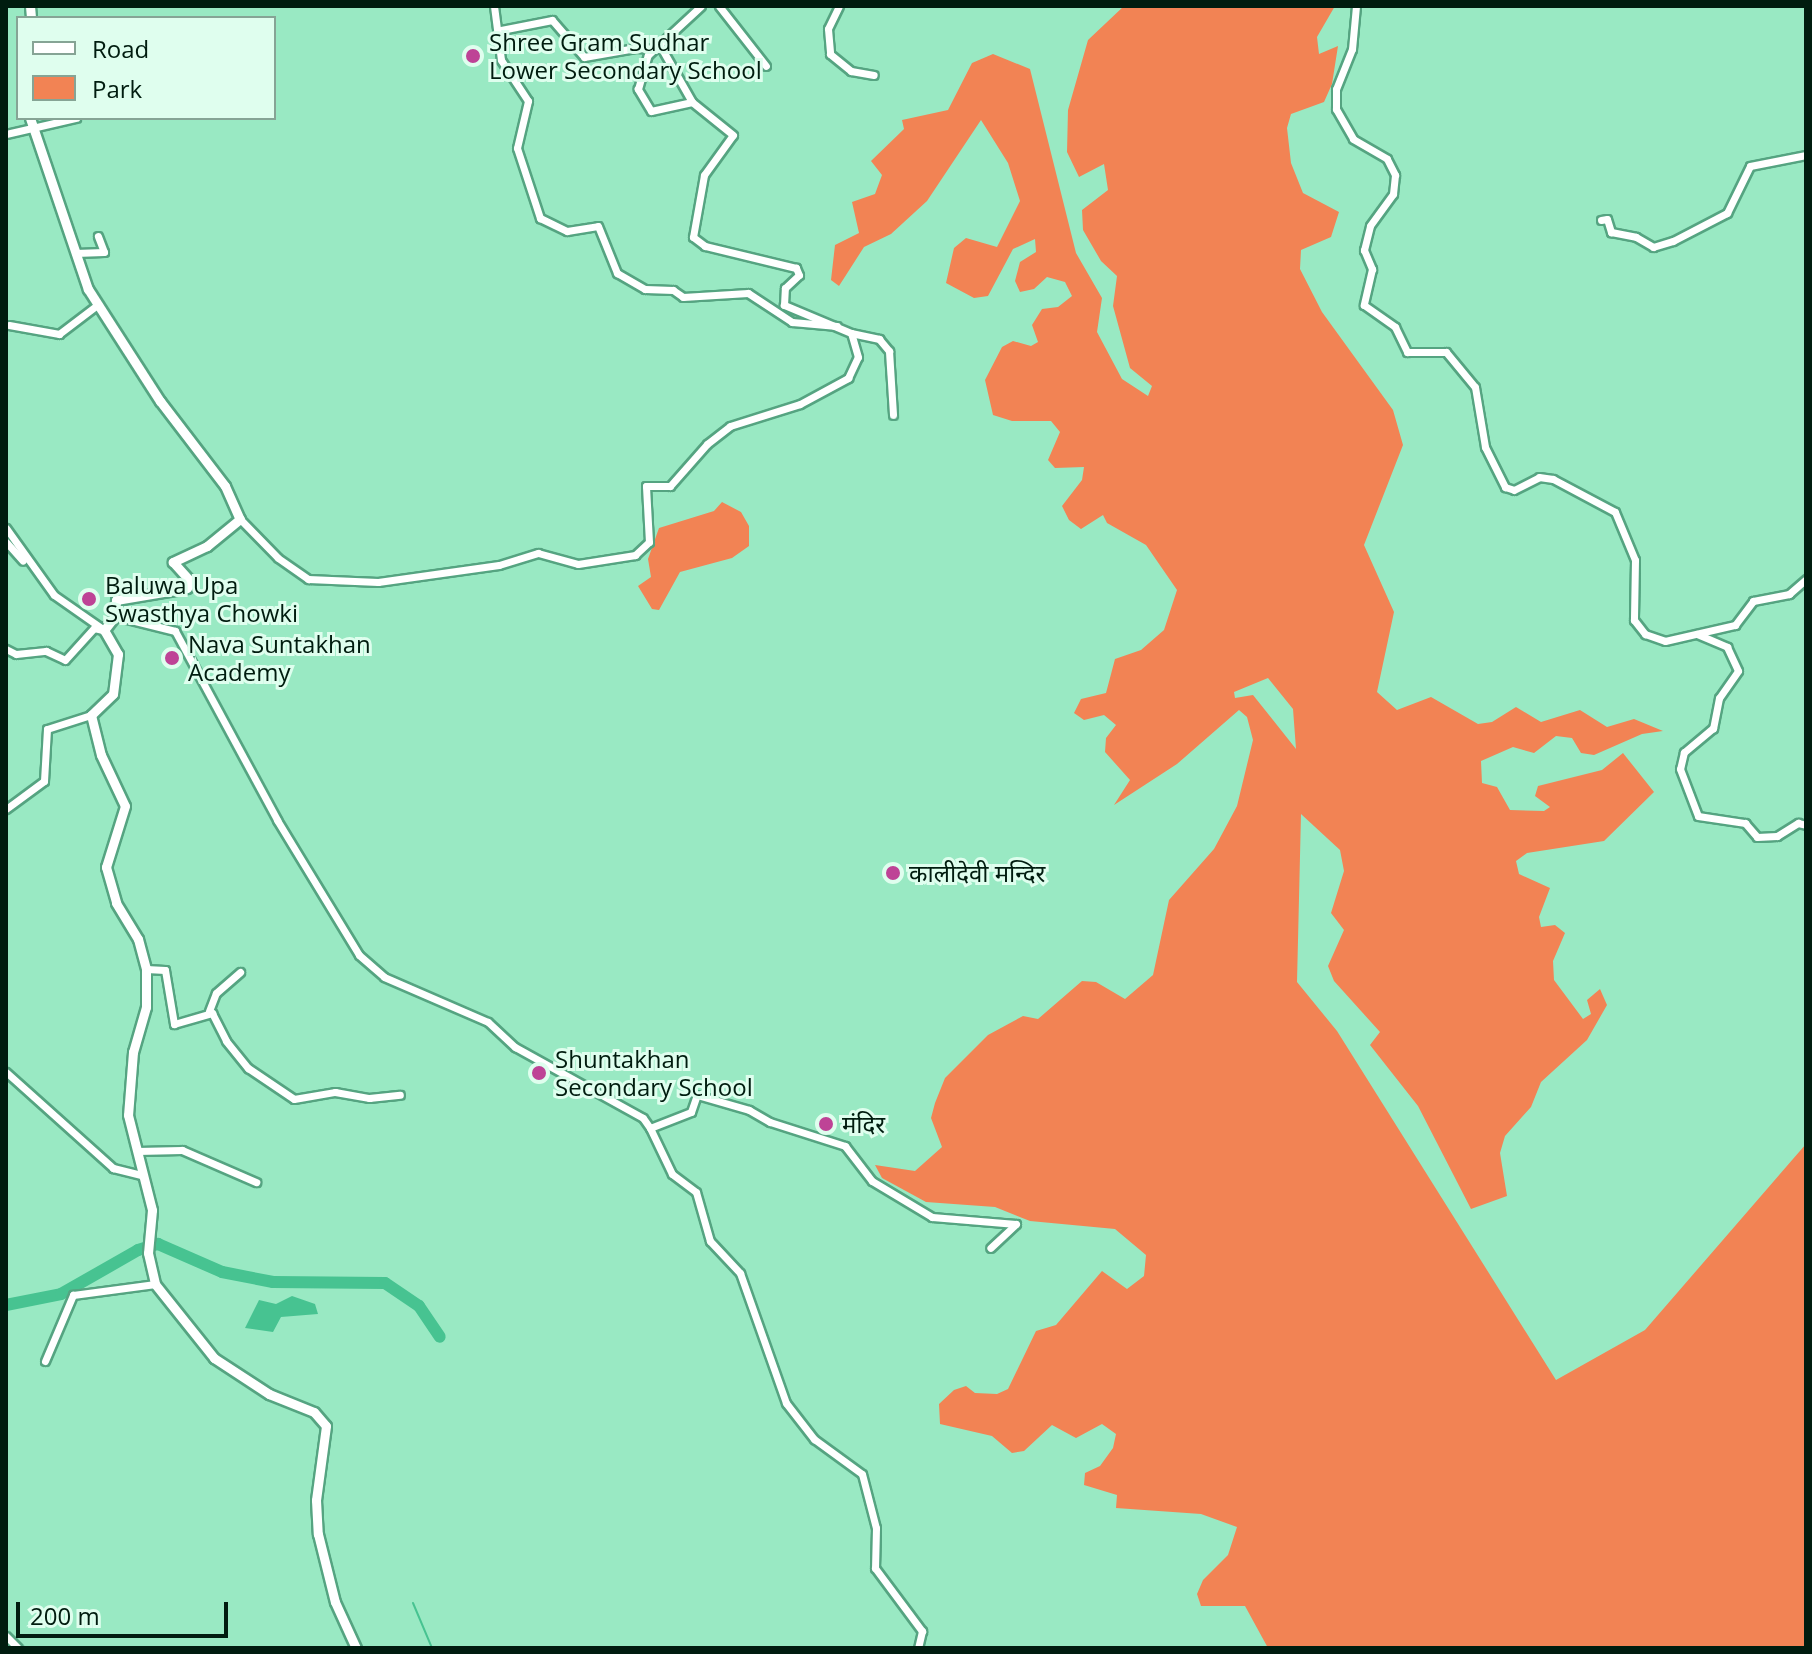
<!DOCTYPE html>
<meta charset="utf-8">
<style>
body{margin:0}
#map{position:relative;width:1812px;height:1654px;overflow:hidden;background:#99e9c3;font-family:"Open Sans","Noto Sans Devanagari",sans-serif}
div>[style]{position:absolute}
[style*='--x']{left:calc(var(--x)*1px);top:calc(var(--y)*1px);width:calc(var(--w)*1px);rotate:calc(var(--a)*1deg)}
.green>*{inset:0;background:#f28354}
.water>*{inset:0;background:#47c391}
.stream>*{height:2px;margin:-1px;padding:0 1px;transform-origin:1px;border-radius:1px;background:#47c391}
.river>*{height:12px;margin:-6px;padding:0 6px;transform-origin:6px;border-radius:6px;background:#47c391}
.roads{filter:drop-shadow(2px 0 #55a481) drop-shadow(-2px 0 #55a481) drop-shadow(0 2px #55a481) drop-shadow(0 -2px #55a481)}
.minor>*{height:7px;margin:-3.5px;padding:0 3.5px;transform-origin:3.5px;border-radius:3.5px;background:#fff}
.tertiary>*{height:9px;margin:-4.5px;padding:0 4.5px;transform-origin:4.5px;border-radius:4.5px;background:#fff}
.dots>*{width:22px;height:22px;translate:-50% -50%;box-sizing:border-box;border:4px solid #dffeee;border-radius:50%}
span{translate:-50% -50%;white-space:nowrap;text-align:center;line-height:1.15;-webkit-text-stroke:6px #dffeee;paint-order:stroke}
.poi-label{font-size:24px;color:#001c0f}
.left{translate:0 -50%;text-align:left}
.frame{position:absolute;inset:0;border:8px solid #001c0f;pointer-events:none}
.legend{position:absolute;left:16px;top:16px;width:260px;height:104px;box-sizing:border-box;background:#dffeee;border:2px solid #86a495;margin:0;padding:10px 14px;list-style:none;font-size:24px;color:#001c0f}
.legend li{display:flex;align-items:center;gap:16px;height:40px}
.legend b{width:40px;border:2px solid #86a495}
.scale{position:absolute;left:16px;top:1602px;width:212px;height:36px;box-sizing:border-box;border:4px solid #001c0f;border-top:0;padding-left:10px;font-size:24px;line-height:28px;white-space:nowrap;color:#001c0f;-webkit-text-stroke:6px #dffeee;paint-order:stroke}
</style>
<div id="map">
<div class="green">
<i style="clip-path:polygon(evenodd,1124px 6px,1335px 6px,1317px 37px,1319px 54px,1338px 46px,1332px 84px,1324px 102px,1291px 114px,1287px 128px,1291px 163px,1303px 193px,1339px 212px,1331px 237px,1301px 250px,1300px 269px,1322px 312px,1393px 410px,1403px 445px,1364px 545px,1394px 612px,1377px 692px,1397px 710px,1431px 697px,1478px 724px,1492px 722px,1516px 707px,1541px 722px,1580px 710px,1607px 727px,1634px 719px,1663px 731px,1642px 734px,1594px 755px,1581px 753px,1572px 738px,1556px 736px,1534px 753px,1513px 747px,1481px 761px,1482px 783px,1497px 787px,1510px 810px,1544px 811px,1550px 807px,1535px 796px,1538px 786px,1602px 770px,1623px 753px,1654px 792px,1604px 841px,1527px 853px,1516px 861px,1519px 874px,1550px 888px,1539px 917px,1541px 927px,1555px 925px,1565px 933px,1553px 961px,1554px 980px,1583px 1019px,1591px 1014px,1587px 1000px,1600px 989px,1607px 1005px,1587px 1040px,1541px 1082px,1531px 1107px,1505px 1136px,1500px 1153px,1507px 1196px,1471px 1209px,1418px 1106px,1370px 1045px,1380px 1032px,1334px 981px,1328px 966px,1344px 930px,1331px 913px,1344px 871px,1340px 850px,1301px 814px,1297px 982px,1337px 1031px,1556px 1380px,1645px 1330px,1806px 1144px,1806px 1648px,1268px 1648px,1245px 1606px,1201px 1606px,1197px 1594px,1203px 1580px,1228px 1555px,1237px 1527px,1201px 1514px,1116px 1508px,1117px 1495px,1084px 1485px,1085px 1473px,1100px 1466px,1113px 1448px,1116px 1434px,1102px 1424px,1076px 1438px,1052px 1425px,1024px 1451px,1012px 1453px,992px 1436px,940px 1424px,939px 1404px,954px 1390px,966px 1386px,975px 1393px,997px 1394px,1008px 1389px,1036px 1331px,1056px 1325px,1102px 1271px,1127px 1289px,1144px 1276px,1146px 1255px,1115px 1229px,1030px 1221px,995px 1207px,926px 1202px,882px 1178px,875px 1165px,915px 1171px,942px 1147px,931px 1118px,935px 1103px,945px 1078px,988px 1035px,1023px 1016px,1038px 1019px,1082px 981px,1096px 982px,1125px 999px,1153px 975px,1169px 900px,1214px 849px,1237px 806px,1253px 740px,1247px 717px,1239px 710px,1177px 764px,1114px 805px,1130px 780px,1105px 752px,1106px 738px,1116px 725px,1104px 715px,1084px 720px,1074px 713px,1081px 699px,1106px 693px,1115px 659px,1141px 650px,1164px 630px,1177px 590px,1146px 545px,1107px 523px,1103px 515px,1081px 529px,1069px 520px,1062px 506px,1082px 480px,1084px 467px,1055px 468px,1048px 460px,1060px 432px,1051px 421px,1012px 421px,993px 415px,985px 380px,1002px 347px,1013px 341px,1031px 346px,1038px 342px,1032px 325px,1042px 309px,1058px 307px,1072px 296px,1065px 282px,1047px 277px,1034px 289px,1020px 292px,1015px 281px,1020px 262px,1036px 252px,1035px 239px,1013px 249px,988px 296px,974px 298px,946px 283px,954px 248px,966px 238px,997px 247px,1020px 201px,1008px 163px,981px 120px,927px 201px,891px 234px,864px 247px,839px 286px,831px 280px,835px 245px,859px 233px,852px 202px,875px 194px,882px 175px,871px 161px,904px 129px,902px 120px,948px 110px,972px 63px,993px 54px,1030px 69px,1076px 253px,1102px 298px,1097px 332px,1122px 379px,1148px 396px,1152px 386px,1130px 368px,1113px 306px,1117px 276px,1101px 261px,1083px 230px,1082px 210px,1108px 190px,1104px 164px,1079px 177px,1067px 152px,1068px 110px,1088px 40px,1124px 6px,1268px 678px,1293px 709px,1296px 749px,1253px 695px,1235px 698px,1234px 692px,1268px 678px)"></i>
<i style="clip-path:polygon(722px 502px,741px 512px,749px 526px,749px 546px,732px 558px,680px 572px,659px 610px,652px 609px,638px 586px,651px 577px,648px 559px,659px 528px,714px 511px)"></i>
</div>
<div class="water">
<i style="clip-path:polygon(292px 1296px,315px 1304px,318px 1314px,281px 1317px,273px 1332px,245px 1328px,259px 1300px,276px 1304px)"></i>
</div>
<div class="stream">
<i style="--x:413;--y:1603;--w:49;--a:67.1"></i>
</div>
<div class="river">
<i style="--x:6;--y:1305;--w:56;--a:-11.3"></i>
<i style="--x:61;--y:1294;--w:89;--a:-29.7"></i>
<i style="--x:138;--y:1250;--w:21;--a:-17"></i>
<i style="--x:158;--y:1244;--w:70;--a:23.6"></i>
<i style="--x:222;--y:1272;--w:52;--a:11.1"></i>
<i style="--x:273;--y:1282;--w:112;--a:0.5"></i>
<i style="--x:385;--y:1283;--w:41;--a:34.1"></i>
<i style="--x:419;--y:1306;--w:37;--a:56"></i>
</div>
<div class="roads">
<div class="minor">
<i style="--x:494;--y:6;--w:54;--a:82.6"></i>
<i style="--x:501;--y:60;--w:49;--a:56.6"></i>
<i style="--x:528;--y:101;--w:48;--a:103.2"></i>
<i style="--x:517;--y:148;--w:74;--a:71.8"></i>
<i style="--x:540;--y:218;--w:30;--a:26"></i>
<i style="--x:567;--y:231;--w:31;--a:-9"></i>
<i style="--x:598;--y:226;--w:51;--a:68"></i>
<i style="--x:617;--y:273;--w:32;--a:30"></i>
<i style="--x:645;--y:289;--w:28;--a:2"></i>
<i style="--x:673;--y:290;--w:12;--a:35"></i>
<i style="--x:683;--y:297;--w:65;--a:-3.5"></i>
<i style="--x:748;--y:293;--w:53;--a:33.4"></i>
<i style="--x:792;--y:322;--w:45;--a:5.1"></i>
<i style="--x:719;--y:6;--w:76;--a:51.9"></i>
<i style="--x:839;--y:6;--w:25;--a:116"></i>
<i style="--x:828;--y:29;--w:25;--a:85"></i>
<i style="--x:830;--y:54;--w:27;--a:39"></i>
<i style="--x:851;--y:71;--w:23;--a:10"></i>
<i style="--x:1356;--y:6;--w:43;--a:95.3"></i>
<i style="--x:1352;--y:49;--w:43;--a:111.8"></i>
<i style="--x:1336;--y:89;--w:20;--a:90"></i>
<i style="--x:1336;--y:109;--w:34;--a:60"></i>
<i style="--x:1353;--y:139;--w:39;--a:30"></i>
<i style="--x:1387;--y:159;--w:18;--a:63"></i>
<i style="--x:1395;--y:175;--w:19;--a:96"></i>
<i style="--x:1393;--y:194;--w:39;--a:126"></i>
<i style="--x:1370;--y:226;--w:25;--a:104"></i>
<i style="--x:1364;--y:250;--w:21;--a:67"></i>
<i style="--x:1372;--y:269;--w:37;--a:103"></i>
<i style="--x:1364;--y:305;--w:38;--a:35"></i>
<i style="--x:1395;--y:327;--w:28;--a:64"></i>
<i style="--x:1407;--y:352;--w:39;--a:0"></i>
<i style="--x:1446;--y:352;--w:45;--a:50.4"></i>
<i style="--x:1475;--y:387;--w:61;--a:80.5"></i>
<i style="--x:1485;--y:447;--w:45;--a:63.4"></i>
<i style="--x:1505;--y:487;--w:9;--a:18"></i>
<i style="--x:1514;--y:490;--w:28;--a:-27"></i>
<i style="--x:1539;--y:477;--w:14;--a:8"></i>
<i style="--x:1553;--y:479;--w:70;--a:28"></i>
<i style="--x:1615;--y:512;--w:52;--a:67.4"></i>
<i style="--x:1635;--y:560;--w:60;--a:91"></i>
<i style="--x:1634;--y:620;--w:18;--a:52"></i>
<i style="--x:1645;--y:634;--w:21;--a:19"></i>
<i style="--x:1665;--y:641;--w:72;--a:-12.9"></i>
<i style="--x:1735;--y:625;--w:30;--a:-53"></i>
<i style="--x:1753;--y:601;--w:37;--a:-11"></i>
<i style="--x:1789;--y:594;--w:23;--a:-41"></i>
<i style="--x:501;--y:30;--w:52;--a:-11.1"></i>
<i style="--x:552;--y:20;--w:49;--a:49.1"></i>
<i style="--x:584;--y:57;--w:52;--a:-10"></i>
<i style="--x:635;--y:48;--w:27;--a:2"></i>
<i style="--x:662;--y:49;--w:61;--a:60.5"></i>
<i style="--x:6;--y:134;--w:72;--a:-12.9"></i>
<i style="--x:1601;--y:220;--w:6;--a:-9"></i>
<i style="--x:1607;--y:219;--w:14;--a:73"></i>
<i style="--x:1611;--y:232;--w:25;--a:11"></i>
<i style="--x:1636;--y:237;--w:20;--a:30"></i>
<i style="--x:1653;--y:247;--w:21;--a:-17"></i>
<i style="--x:1673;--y:241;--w:61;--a:-27.4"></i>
<i style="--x:1727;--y:213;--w:52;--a:-63.9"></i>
<i style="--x:1750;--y:166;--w:57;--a:-11.1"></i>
<i style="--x:75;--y:253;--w:29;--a:-2"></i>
<i style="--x:104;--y:252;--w:17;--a:-111"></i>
<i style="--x:9;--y:325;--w:51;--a:10.2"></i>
<i style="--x:59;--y:334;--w:48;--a:-37.3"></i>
<i style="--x:851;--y:333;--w:29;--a:12"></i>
<i style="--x:879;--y:339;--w:16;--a:50"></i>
<i style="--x:889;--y:351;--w:64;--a:86.4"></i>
<i style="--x:240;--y:519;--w:54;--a:45.7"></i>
<i style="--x:278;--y:558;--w:37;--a:35"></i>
<i style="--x:308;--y:579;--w:70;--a:2.5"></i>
<i style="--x:378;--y:582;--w:122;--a:-8"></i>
<i style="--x:499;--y:565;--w:41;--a:-17.1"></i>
<i style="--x:538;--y:553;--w:41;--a:15.4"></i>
<i style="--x:578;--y:564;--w:58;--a:-9"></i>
<i style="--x:635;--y:555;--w:19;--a:-43"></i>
<i style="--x:649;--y:542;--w:56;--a:-93.1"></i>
<i style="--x:646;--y:486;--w:24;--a:0"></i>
<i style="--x:670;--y:486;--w:56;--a:-48.6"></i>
<i style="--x:707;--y:444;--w:29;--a:-38"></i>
<i style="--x:730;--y:426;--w:73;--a:-17.4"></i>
<i style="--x:800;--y:404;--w:55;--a:-28.4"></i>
<i style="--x:848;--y:378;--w:23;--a:-65"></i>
<i style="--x:858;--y:357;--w:25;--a:-106"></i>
<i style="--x:851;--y:333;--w:73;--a:-157.3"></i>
<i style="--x:784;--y:305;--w:17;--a:-87"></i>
<i style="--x:785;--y:288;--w:19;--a:-43"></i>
<i style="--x:799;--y:275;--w:8;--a:-113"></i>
<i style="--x:796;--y:268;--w:94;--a:-166.4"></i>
<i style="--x:705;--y:246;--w:15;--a:-143"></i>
<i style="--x:693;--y:237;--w:63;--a:-79.9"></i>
<i style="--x:704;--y:175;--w:49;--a:-54.1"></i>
<i style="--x:733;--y:135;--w:53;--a:-141.2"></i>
<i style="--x:692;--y:102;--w:42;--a:167.6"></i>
<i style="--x:651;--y:111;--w:26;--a:-121"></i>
<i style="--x:638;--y:89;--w:35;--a:-74"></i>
<i style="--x:648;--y:55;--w:72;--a:-42.8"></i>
<i style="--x:6;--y:528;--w:82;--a:54.4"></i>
<i style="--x:54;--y:595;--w:61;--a:35"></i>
<i style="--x:6;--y:542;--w:25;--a:48"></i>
<i style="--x:115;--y:616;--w:62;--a:14"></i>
<i style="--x:175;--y:631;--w:215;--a:61.6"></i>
<i style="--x:277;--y:820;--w:158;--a:58.7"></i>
<i style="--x:359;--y:955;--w:33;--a:41"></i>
<i style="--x:384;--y:977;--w:113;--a:23.4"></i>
<i style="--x:488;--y:1022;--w:37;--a:43"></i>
<i style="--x:515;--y:1047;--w:146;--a:29"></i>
<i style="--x:643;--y:1118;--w:12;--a:55"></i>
<i style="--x:650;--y:1128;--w:51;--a:64.4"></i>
<i style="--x:672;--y:1174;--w:30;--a:37"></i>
<i style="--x:696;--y:1192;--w:51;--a:74.1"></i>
<i style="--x:710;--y:1241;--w:44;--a:46.8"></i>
<i style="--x:740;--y:1273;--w:138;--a:70.5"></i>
<i style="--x:786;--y:1403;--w:46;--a:52.1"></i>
<i style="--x:814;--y:1439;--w:59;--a:36.1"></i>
<i style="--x:862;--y:1474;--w:56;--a:75.5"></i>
<i style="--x:876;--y:1528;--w:40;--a:91.4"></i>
<i style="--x:875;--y:1568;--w:79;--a:53.3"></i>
<i style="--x:922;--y:1631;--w:17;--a:103"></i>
<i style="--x:1697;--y:634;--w:33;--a:23"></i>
<i style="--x:1727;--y:647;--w:26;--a:65"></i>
<i style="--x:1738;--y:671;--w:33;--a:125"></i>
<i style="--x:1719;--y:698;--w:31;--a:101"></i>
<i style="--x:1713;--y:728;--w:38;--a:140"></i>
<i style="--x:1684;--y:752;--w:17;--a:103"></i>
<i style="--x:1680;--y:769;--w:50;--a:69"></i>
<i style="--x:1698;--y:816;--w:48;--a:8.5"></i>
<i style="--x:1745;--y:823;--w:18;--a:49"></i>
<i style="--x:1757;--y:837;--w:20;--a:-3"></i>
<i style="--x:1777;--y:836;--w:25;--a:-32"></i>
<i style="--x:1798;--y:823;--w:8;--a:14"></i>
<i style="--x:6;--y:649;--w:11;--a:27"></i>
<i style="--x:16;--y:654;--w:30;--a:-6"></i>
<i style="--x:46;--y:651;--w:21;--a:25"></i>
<i style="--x:65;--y:660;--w:43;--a:-47.8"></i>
<i style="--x:94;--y:628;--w:8;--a:14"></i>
<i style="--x:6;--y:809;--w:47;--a:-36.4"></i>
<i style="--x:44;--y:781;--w:52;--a:-86.7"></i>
<i style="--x:47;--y:729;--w:46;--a:-17.7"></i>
<i style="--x:146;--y:969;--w:19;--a:3"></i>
<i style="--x:165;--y:970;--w:55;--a:80.5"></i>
<i style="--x:174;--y:1024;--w:40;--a:-16"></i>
<i style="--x:212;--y:1013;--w:31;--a:63"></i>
<i style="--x:226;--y:1041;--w:35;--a:51"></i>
<i style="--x:248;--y:1068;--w:55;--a:34"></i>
<i style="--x:294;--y:1099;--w:42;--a:-9.7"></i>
<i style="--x:335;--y:1092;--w:35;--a:10"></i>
<i style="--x:369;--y:1098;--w:31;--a:-6"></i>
<i style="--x:209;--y:1011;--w:19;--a:-69"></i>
<i style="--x:216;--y:993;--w:32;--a:-41"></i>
<i style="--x:6;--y:1072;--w:144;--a:41.9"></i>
<i style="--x:113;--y:1168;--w:30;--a:14"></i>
<i style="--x:650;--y:1128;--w:44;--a:-21.3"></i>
<i style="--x:691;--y:1112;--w:18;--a:-71"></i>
<i style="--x:697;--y:1095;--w:54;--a:16.1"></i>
<i style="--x:749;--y:1110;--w:24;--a:30"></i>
<i style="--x:770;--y:1122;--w:79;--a:17.7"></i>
<i style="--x:845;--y:1146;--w:44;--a:52.4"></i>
<i style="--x:872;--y:1181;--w:70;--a:31"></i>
<i style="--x:932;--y:1217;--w:84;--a:4.8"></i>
<i style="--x:1016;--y:1224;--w:35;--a:137"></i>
<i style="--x:137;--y:1151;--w:45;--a:-1.3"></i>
<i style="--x:182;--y:1150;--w:81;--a:23.4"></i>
<i style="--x:45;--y:1361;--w:72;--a:-67"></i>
<i style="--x:73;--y:1295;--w:83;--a:-7.6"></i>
<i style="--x:6;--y:1636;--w:17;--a:45"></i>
</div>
<div class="tertiary">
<i style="--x:30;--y:6;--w:12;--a:85"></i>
<i style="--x:30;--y:118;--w:181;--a:71.3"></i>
<i style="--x:88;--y:289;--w:133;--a:57.3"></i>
<i style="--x:160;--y:401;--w:107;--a:52.6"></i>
<i style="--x:225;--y:486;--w:36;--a:66"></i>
<i style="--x:240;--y:519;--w:43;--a:140.7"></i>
<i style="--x:207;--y:546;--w:38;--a:155"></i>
<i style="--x:173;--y:562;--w:24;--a:48"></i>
<i style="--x:189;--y:580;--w:8;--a:104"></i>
<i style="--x:187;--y:588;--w:72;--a:170.4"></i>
<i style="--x:116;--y:600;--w:16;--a:94"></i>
<i style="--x:115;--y:616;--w:18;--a:128"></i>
<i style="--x:104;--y:630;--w:28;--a:60"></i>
<i style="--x:118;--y:654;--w:40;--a:97.1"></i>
<i style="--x:113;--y:694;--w:30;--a:136"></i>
<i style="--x:91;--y:715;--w:41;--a:76"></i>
<i style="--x:101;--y:755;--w:56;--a:64.8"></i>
<i style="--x:125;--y:806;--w:64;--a:107.3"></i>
<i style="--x:106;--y:867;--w:37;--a:74"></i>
<i style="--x:116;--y:903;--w:42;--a:58.6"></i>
<i style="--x:138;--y:939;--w:31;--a:75"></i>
<i style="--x:146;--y:969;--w:38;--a:90"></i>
<i style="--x:146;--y:1007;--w:47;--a:106.1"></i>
<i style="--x:133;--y:1052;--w:63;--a:94.5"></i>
<i style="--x:128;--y:1115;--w:98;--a:75.8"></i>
<i style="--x:152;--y:1210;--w:43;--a:95.3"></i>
<i style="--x:148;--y:1253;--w:32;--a:77"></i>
<i style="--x:155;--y:1284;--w:95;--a:51.4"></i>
<i style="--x:214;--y:1358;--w:66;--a:33.2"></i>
<i style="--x:269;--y:1394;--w:48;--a:21.8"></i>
<i style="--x:314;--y:1412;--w:18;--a:49"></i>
<i style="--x:326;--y:1426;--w:75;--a:97.7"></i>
<i style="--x:316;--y:1500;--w:34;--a:87"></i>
<i style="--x:318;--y:1534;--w:70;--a:76"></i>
<i style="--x:335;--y:1602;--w:51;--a:65.5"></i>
</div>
</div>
<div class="dots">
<i style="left:473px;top:56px;background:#be4396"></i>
<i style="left:89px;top:599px;background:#be4396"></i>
<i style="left:172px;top:658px;background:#be4396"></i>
<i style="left:893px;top:873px;background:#be4396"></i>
<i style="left:539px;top:1073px;background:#be4396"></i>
<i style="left:826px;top:1124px;background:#be4396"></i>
</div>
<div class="poi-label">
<span class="left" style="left:489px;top:56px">Shree Gram Sudhar<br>Lower Secondary School</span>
<span class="left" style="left:105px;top:599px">Baluwa Upa<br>Swasthya Chowki</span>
<span class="left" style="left:188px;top:658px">Nava Suntakhan<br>Academy</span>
<span class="left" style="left:909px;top:873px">कालीदेवी मन्दिर</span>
<span class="left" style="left:555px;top:1073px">Shuntakhan<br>Secondary School</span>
<span class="left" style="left:842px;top:1124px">मंदिर</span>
</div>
<div class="frame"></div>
<ul class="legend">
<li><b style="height:10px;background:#fff"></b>Road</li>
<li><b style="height:22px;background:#f28354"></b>Park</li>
</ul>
<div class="scale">200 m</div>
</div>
